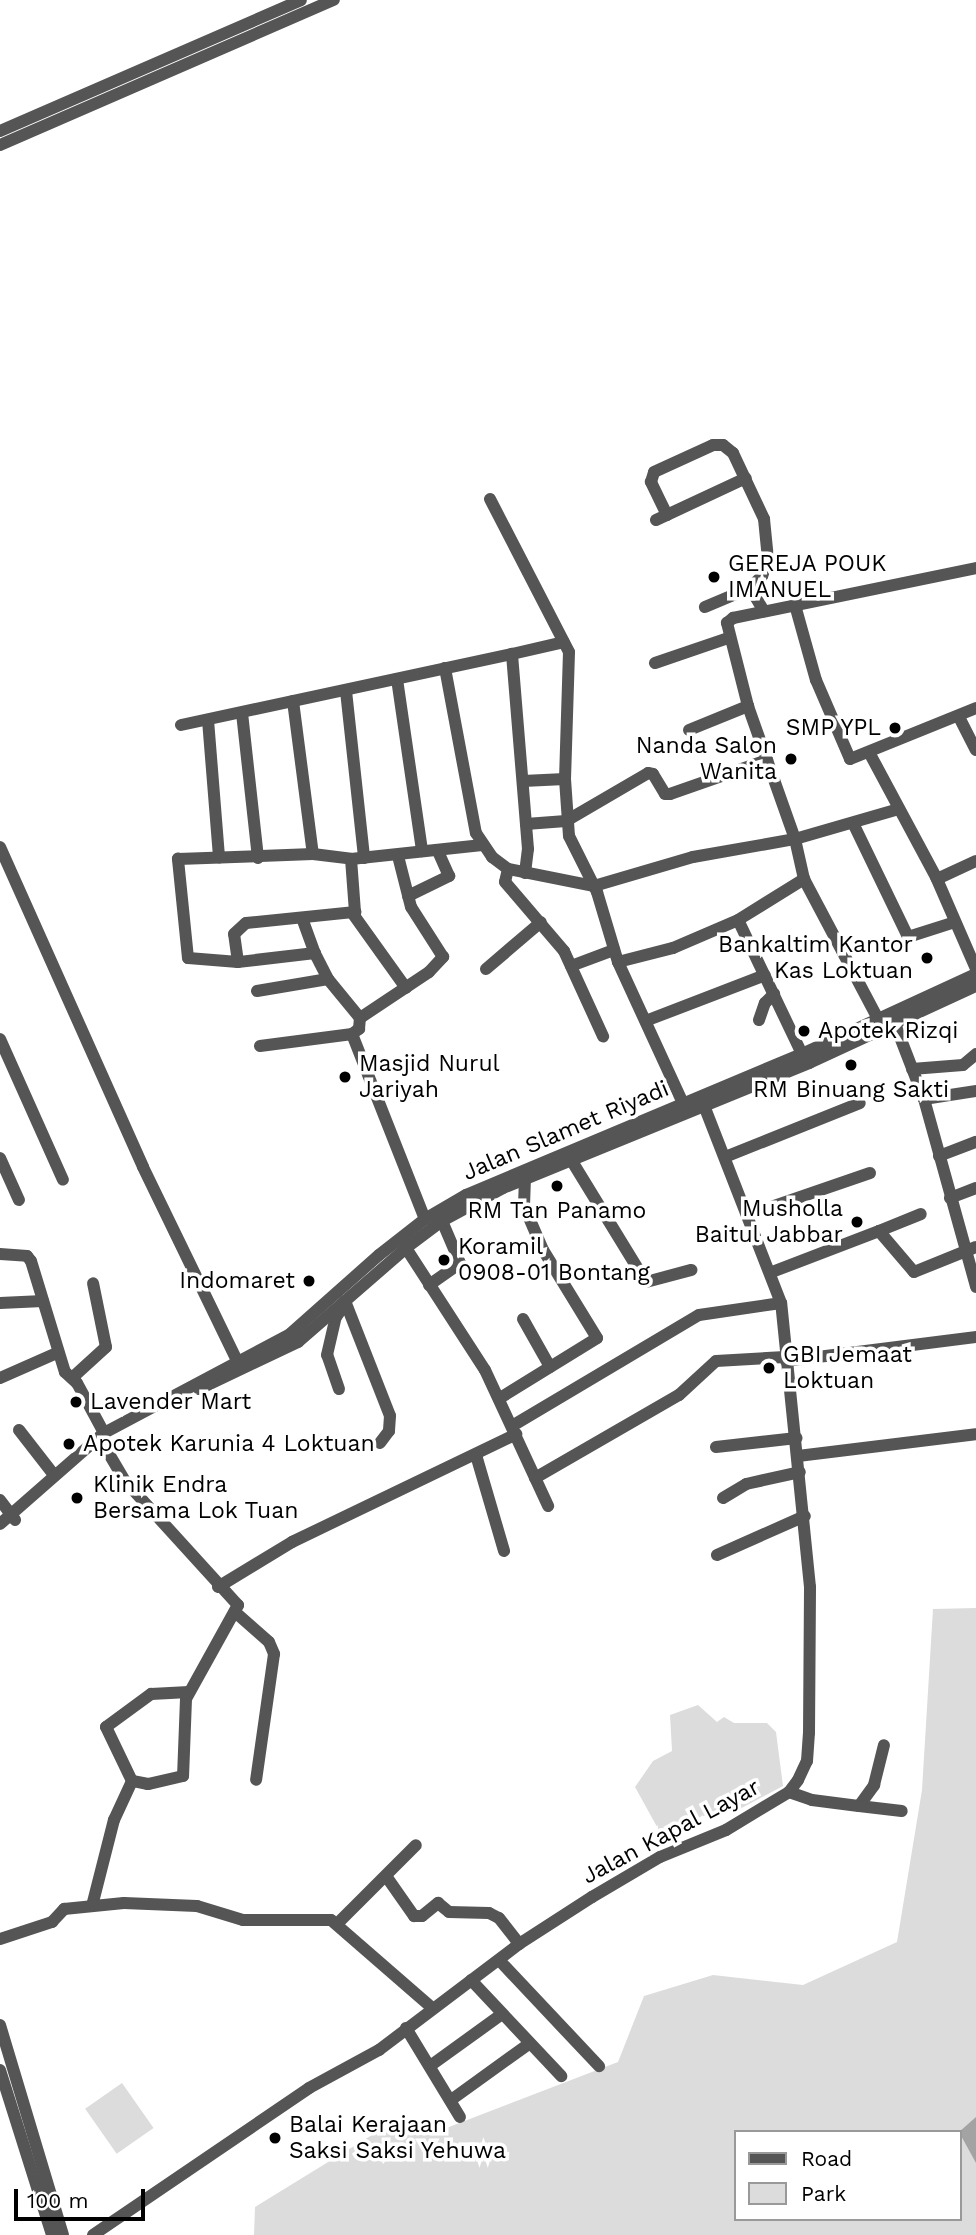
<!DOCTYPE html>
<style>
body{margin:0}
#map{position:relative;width:976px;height:2235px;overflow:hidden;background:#fff;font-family:"Work Sans",sans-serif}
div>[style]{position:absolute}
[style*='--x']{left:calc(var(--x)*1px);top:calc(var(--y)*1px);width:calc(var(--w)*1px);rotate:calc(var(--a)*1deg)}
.green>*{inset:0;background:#dcdcdc;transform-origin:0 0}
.water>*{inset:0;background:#a3a3a3}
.minor>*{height:12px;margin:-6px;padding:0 6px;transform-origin:6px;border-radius:6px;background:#555}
.dots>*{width:19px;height:19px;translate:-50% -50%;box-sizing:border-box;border:4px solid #fff;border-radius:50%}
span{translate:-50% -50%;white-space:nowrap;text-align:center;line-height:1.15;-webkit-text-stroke:7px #fff;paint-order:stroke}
.poi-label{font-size:23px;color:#000}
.left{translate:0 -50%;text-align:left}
.right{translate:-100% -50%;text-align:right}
.street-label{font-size:23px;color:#000}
.legend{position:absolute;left:734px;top:2130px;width:228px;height:91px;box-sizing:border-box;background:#fff;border:2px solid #999;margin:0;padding:9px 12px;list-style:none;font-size:21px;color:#000}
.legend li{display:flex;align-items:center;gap:14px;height:35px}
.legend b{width:35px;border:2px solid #999}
.scale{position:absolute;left:14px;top:2189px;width:131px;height:32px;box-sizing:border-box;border:4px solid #000;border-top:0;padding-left:9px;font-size:21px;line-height:24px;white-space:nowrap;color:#000;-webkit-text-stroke:5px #fff;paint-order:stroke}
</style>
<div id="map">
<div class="green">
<i style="clip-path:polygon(evenodd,976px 1608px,976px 2235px,254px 2235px,255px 2207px,372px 2135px,418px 2122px,428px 2131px,449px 2127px,618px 2062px,644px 1996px,713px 1975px,803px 1985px,897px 1942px,922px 1790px,933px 1609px,976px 1608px,736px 2132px,960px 2132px,960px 2219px,736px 2219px,736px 2132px)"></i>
<i style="clip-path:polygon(698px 1705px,717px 1722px,724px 1717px,734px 1723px,767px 1723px,776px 1732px,783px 1786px,736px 1811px,703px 1816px,661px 1834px,635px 1787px,653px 1761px,672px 1751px,670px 1715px)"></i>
<i style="left:122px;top:2083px;width:55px;height:45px;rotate:55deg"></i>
</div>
<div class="water">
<i style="clip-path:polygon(976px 2117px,976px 2163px,959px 2132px)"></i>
</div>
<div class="minor">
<i style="--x:0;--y:131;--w:328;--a:-23.5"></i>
<i style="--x:0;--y:145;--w:364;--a:-23.5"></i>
<i style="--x:490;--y:499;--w:172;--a:62.7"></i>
<i style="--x:569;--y:652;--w:127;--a:91.8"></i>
<i style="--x:565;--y:779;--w:57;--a:86"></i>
<i style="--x:569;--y:836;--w:63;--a:63.4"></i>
<i style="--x:597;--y:892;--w:73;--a:73.3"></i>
<i style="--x:618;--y:962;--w:163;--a:65.3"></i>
<i style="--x:667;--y:515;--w:37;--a:-116"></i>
<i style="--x:651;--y:482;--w:10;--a:-73"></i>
<i style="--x:654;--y:472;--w:65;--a:-24.6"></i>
<i style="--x:713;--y:445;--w:10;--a:0"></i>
<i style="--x:723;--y:445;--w:13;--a:39"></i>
<i style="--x:733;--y:453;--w:73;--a:64.8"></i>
<i style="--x:764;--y:519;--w:40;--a:84.3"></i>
<i style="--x:768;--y:559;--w:18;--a:109"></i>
<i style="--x:762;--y:576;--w:17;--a:135"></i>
<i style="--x:750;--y:588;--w:49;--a:157.1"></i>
<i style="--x:656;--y:520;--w:99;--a:-25"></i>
<i style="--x:750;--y:588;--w:27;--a:59"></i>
<i style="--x:795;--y:605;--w:78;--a:74.4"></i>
<i style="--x:816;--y:680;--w:86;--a:66.7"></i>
<i style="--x:850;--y:759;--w:136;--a:-22"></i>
<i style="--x:655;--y:663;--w:77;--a:-18.9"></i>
<i style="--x:445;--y:668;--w:168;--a:79.4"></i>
<i style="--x:476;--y:833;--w:29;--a:56"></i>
<i style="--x:492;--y:857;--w:20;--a:37"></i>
<i style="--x:508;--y:869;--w:88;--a:11.2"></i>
<i style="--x:594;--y:886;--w:103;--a:-16.3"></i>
<i style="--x:693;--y:857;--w:104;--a:-10"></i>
<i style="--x:795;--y:839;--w:108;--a:-16.1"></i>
<i style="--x:397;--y:679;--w:174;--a:81.7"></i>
<i style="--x:346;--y:691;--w:168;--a:83.8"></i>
<i style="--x:293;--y:701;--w:154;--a:82.6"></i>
<i style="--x:242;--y:713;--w:146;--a:83.7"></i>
<i style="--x:959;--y:717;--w:37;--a:63"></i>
<i style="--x:208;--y:720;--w:138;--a:85.4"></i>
<i style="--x:181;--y:725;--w:339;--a:-12.1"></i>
<i style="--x:689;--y:730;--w:64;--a:-22.1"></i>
<i style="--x:870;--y:754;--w:140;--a:61.8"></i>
<i style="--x:936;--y:877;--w:100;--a:66.5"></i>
<i style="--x:523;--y:781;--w:42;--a:-2.7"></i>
<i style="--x:853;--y:823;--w:127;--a:64.2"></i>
<i style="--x:908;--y:937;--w:49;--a:-17.7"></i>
<i style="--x:526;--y:824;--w:40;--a:-4.3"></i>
<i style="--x:566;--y:821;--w:95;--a:-30.3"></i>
<i style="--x:648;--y:773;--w:5;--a:11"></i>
<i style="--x:653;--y:774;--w:23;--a:59"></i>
<i style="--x:665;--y:794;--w:5;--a:0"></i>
<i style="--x:670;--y:794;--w:103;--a:-19.3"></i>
<i style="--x:0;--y:847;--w:350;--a:65.9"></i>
<i style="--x:143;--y:1167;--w:216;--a:64.1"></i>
<i style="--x:508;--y:869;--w:13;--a:103"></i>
<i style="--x:505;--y:882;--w:91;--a:49.5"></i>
<i style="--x:564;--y:951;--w:94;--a:65.4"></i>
<i style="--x:525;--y:873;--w:24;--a:-83"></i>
<i style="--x:528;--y:849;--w:196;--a:-94.7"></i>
<i style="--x:512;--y:654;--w:53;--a:-13"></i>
<i style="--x:937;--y:879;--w:43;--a:-24.8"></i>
<i style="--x:408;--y:896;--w:46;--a:-26"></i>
<i style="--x:449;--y:876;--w:27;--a:-114"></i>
<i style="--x:353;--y:914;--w:91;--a:54.4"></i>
<i style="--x:302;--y:918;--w:37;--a:70"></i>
<i style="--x:238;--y:962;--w:28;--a:-98"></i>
<i style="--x:234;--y:934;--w:16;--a:-43"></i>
<i style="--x:246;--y:923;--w:110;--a:-5.8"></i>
<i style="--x:355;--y:912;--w:53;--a:-94.3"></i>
<i style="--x:618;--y:962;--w:57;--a:-14.3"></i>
<i style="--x:673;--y:948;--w:71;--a:-23.3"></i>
<i style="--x:571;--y:966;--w:46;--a:-20.4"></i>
<i style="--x:486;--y:969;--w:72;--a:-40.5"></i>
<i style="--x:257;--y:991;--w:72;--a:-9.6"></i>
<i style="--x:877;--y:1017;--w:156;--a:-117.9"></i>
<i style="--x:804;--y:879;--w:41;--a:-102.7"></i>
<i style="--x:795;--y:839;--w:141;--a:-109.5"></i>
<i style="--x:748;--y:706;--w:86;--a:-104.2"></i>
<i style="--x:727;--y:623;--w:8;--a:-40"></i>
<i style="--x:733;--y:618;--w:248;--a:-11.6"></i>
<i style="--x:360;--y:1018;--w:83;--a:-33.7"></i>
<i style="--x:429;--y:972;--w:21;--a:-47"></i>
<i style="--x:443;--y:957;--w:59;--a:-122.6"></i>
<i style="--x:411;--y:907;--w:53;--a:-104.3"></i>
<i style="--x:648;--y:1020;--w:125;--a:-21"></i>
<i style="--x:759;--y:1020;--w:18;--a:-71"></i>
<i style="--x:765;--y:1003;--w:13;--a:-45"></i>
<i style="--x:895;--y:1024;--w:80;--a:68.9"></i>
<i style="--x:924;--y:1099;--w:195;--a:74.5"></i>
<i style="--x:352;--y:1034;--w:199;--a:68.5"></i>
<i style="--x:0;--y:1039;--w:154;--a:65.9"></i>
<i style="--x:260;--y:1046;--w:93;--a:-7.4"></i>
<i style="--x:352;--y:1034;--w:9;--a:-36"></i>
<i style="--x:359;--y:1029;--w:11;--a:-85"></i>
<i style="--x:360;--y:1018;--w:50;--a:-129.4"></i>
<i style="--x:328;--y:979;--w:29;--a:-117"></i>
<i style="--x:315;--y:953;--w:78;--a:173.3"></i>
<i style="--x:238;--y:962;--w:50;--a:-175.4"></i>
<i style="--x:188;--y:958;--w:100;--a:-95.8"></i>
<i style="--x:178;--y:859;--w:135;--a:-2.1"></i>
<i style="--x:313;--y:854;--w:38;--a:7"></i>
<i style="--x:351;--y:859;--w:132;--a:-6.1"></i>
<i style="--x:802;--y:1054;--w:148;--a:-115.5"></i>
<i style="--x:738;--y:920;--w:78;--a:-31.8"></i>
<i style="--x:912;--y:1069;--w:51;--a:-4.5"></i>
<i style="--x:963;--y:1065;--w:17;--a:-40"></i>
<i style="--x:924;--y:1099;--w:53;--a:-8.7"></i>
<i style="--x:939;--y:1156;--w:40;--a:-21"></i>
<i style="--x:725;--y:1157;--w:145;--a:-21.8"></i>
<i style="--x:0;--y:1158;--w:46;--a:65.7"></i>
<i style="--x:570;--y:1158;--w:145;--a:58.5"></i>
<i style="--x:646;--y:1282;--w:47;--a:-14.9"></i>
<i style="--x:950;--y:1198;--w:28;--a:-21"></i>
<i style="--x:748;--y:1215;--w:129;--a:-19"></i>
<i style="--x:879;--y:1231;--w:45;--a:-22"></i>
<i style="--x:406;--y:1248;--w:145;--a:57.1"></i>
<i style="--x:485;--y:1370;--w:150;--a:65.1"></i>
<i style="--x:0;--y:1254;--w:27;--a:4"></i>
<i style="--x:27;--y:1256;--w:6;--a:51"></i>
<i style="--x:31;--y:1261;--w:116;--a:73"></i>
<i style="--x:65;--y:1372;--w:16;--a:43"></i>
<i style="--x:77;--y:1383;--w:57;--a:61.6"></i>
<i style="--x:772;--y:1272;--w:115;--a:-21"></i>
<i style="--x:879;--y:1231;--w:54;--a:49.5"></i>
<i style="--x:914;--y:1272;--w:67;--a:-22"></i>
<i style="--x:429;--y:1285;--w:38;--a:-35"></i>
<i style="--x:460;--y:1263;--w:46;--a:-113.2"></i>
<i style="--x:345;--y:1301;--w:123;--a:68.6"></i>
<i style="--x:390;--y:1416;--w:15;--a:94"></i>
<i style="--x:389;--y:1431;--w:15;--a:127"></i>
<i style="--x:0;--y:1303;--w:43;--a:-2.7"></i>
<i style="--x:523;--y:1319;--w:55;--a:60.6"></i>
<i style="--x:786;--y:1361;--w:192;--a:-7.2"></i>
<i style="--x:0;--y:1378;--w:62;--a:-23.7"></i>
<i style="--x:72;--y:1378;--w:46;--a:-42.4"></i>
<i style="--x:106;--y:1347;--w:65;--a:-101.5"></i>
<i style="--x:199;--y:1389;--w:110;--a:-25.4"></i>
<i style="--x:298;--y:1342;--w:143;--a:-41"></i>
<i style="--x:406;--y:1248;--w:45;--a:-36.9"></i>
<i style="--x:442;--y:1221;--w:69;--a:-28.4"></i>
<i style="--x:503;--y:1188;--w:331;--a:-22.2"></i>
<i style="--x:809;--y:1063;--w:184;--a:-24.8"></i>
<i style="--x:339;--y:1389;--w:36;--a:-109"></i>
<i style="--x:327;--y:1355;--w:39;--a:-77"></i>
<i style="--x:336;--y:1317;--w:12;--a:-55"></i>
<i style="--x:500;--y:1398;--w:114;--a:-31.7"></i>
<i style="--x:597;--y:1338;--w:103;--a:-121.5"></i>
<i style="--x:543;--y:1250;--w:48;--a:-113.4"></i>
<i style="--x:524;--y:1206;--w:29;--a:-88"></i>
<i style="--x:512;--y:1426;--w:217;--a:-30.7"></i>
<i style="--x:699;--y:1315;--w:83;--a:-8.3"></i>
<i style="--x:19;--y:1430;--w:57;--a:52.1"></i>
<i style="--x:102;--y:1442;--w:45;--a:59.5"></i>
<i style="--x:125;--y:1481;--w:168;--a:47.7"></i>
<i style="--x:238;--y:1605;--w:107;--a:119"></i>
<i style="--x:186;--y:1699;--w:77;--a:92.2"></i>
<i style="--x:183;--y:1776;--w:36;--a:167"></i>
<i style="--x:148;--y:1784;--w:16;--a:-169"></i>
<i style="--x:132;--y:1781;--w:60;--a:-115.7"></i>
<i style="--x:106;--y:1727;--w:56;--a:-36.3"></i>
<i style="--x:151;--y:1694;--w:38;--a:-3"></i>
<i style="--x:716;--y:1447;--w:81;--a:-6.4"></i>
<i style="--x:476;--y:1455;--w:100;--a:73.7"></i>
<i style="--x:798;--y:1456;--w:179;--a:-7"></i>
<i style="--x:535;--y:1478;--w:166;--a:-30"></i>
<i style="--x:679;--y:1395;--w:50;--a:-42.6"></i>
<i style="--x:716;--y:1361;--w:69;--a:-3.3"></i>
<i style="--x:723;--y:1498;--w:27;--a:-31"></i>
<i style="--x:746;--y:1484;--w:55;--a:-12.5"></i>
<i style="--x:0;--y:1500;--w:25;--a:53"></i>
<i style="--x:0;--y:1524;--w:138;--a:-41.2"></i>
<i style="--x:104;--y:1433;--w:211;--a:-28"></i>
<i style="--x:290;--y:1334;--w:119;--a:-41.6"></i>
<i style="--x:379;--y:1255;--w:58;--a:-38"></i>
<i style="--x:425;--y:1219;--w:48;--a:-30.3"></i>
<i style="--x:466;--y:1195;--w:364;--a:-22.8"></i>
<i style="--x:802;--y:1054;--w:192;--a:-24.7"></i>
<i style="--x:717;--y:1555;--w:96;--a:-23.9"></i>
<i style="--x:218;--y:1587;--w:87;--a:-31.3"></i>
<i style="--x:292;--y:1542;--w:249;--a:-25.7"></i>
<i style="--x:235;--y:1612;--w:45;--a:41.4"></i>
<i style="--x:269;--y:1642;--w:13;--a:67"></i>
<i style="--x:274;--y:1654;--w:127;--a:98.1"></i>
<i style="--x:789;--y:1792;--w:24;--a:19"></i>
<i style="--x:812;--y:1800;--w:47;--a:7.3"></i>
<i style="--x:859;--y:1806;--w:26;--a:-54"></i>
<i style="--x:874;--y:1785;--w:41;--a:-76"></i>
<i style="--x:859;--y:1806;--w:43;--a:6.6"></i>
<i style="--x:386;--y:1876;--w:49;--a:55"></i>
<i style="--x:414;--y:1916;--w:8;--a:0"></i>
<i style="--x:422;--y:1916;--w:21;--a:-39"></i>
<i style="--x:438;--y:1903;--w:14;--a:39"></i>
<i style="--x:449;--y:1912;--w:40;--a:1.4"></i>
<i style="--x:489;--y:1913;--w:11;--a:27"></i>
<i style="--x:499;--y:1918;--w:33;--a:52"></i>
<i style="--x:92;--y:1906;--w:89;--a:-75.7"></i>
<i style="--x:114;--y:1820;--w:43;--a:-65.2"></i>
<i style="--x:338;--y:1923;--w:110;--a:-45"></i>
<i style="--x:0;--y:1939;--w:55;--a:-18.1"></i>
<i style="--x:52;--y:1922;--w:18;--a:-47"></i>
<i style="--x:64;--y:1909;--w:60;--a:-5.7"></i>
<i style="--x:124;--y:1903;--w:73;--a:2.4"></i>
<i style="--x:197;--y:1906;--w:48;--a:16.9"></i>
<i style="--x:243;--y:1920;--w:88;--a:0"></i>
<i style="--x:331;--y:1920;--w:133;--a:41"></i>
<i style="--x:499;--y:1960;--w:146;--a:46.7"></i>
<i style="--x:471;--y:1980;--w:132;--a:46.8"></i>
<i style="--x:0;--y:2025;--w:219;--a:73.3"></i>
<i style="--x:406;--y:2028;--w:104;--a:58.8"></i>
<i style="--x:430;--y:2066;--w:89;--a:-35.8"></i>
<i style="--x:0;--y:2070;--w:173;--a:72.5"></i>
<i style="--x:451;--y:2100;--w:97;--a:-35.8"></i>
<i style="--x:93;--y:2235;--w:261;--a:-34.2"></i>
<i style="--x:309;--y:2088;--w:80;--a:-28.5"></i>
<i style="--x:379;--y:2050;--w:176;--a:-37.1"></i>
<i style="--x:519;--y:1944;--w:87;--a:-32.8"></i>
<i style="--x:592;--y:1897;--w:79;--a:-30.5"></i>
<i style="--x:660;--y:1857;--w:71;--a:-22.2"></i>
<i style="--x:726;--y:1830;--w:74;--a:-31.1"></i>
<i style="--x:789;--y:1792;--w:15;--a:-53"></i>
<i style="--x:798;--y:1780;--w:21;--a:-65"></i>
<i style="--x:807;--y:1761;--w:28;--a:-86"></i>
<i style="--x:809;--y:1733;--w:146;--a:-89.6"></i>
<i style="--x:810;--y:1587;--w:285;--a:-95.8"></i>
<i style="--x:781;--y:1303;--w:212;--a:-111.3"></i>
</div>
<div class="dots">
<i style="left:714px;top:577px;background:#000"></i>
<i style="left:895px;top:728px;background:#000"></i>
<i style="left:791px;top:759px;background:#000"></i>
<i style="left:927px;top:958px;background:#000"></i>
<i style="left:804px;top:1031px;background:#000"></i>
<i style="left:851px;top:1065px;background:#000"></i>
<i style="left:345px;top:1077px;background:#000"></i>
<i style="left:557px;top:1186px;background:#000"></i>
<i style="left:857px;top:1222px;background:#000"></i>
<i style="left:444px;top:1260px;background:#000"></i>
<i style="left:309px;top:1281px;background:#000"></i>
<i style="left:769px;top:1368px;background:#000"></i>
<i style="left:76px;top:1402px;background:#000"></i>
<i style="left:69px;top:1444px;background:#000"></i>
<i style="left:77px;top:1498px;background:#000"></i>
<i style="left:275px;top:2138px;background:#000"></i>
</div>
<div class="poi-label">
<span class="left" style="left:728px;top:577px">GEREJA POUK<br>IMANUEL</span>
<span class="right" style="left:881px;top:728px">SMP YPL</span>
<span class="right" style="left:777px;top:759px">Nanda Salon<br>Wanita</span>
<span class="right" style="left:913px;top:958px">Bankaltim Kantor<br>Kas Loktuan</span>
<span class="left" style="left:818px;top:1031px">Apotek Rizqi</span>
<span class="left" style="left:359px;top:1077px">Masjid Nurul<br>Jariyah</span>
<span style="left:851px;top:1090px">RM Binuang Sakti</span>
<span class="right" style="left:843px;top:1222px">Musholla<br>Baitul Jabbar</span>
<span style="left:557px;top:1211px">RM Tan Panamo</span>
<span class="left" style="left:458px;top:1260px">Koramil<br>0908-01 Bontang</span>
<span class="right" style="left:295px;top:1281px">Indomaret</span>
<span class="left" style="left:783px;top:1368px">GBI Jemaat<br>Loktuan</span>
<span class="left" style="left:90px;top:1402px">Lavender Mart</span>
<span class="left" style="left:83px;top:1444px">Apotek Karunia 4 Loktuan</span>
<span class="left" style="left:93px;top:1498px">Klinik Endra<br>Bersama Lok Tuan</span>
<span class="left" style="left:289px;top:2138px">Balai Kerajaan<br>Saksi Saksi Yehuwa</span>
</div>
<div class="street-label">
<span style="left:566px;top:1131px;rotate:-23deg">Jalan Slamet Riyadi</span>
<span style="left:671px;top:1832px;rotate:-28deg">Jalan Kapal Layar</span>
</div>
<ul class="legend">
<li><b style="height:9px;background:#555"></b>Road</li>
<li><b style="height:19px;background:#dcdcdc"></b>Park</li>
</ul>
<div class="scale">100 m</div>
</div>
